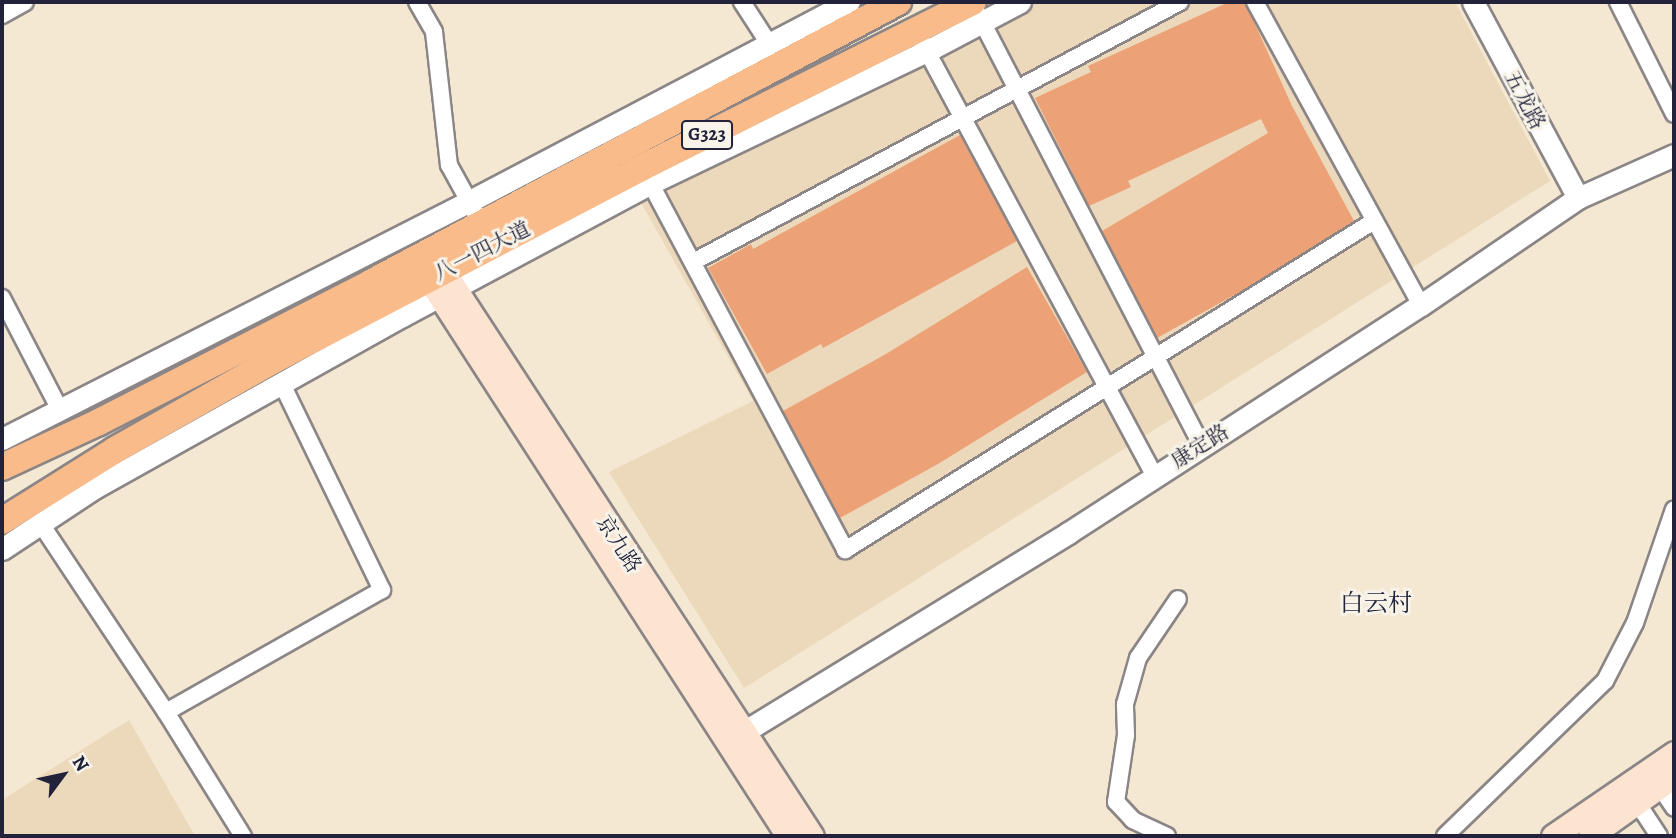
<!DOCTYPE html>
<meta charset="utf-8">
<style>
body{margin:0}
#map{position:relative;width:1676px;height:838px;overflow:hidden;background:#f4e8d2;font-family:Alegreya,"Noto Serif SC",serif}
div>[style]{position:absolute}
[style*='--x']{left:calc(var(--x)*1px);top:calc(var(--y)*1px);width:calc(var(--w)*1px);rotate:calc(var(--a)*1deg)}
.built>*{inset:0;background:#ecd8ba}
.building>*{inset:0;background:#eca276}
.roads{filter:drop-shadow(2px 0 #8b8586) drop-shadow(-2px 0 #8b8586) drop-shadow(0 2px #8b8586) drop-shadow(0 -2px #8b8586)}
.minor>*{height:16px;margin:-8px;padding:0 8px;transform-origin:8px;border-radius:8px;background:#fff}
.tertiary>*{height:21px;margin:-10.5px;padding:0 10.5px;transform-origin:10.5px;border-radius:10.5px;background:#fff}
.secondary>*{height:23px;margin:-11.5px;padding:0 11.5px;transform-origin:11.5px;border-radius:11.5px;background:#fde4d1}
.primary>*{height:26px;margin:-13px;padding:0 13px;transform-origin:13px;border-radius:13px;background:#fabb8b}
span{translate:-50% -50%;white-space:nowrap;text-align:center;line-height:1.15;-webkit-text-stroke:6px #f7f3e8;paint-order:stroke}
.shield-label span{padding:2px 5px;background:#f7f3e8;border:2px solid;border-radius:5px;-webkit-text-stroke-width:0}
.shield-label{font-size:19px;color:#22223b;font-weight:700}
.street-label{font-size:21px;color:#22223b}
.quarter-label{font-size:24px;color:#22223b}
.frame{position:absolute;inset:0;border:4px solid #22223b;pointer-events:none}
.north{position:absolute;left:28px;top:740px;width:70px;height:70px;-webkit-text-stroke:5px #f7f3e8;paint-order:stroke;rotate:57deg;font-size:19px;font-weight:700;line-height:28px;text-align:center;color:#22223b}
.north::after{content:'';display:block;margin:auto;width:24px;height:32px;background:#22223b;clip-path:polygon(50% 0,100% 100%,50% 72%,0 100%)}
</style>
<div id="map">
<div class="built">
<i style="clip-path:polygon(1034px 2px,1455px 2px,1550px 181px,744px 688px,609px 472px,753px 401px,640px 201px)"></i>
<i style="clip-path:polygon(129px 720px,195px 836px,2px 836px,2px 800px)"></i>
</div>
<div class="building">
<i style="clip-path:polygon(1229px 2px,1245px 2px,1292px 106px,1354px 221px,1247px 288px,1157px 338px,1102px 231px,1268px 133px,1261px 119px,1128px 181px,1131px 187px,1089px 206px,1035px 98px,1091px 72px,1088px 66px)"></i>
<i style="clip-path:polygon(960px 135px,1017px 241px,823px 348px,821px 344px,767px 374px,708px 268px,751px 244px,753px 249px)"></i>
<i style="clip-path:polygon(1027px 267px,1087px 372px,938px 464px,840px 518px,783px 411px,886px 354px)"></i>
</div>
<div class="roads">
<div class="minor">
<i style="--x:417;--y:2;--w:34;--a:60"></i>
<i style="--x:434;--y:32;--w:134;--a:83.6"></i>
<i style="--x:449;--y:165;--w:68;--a:61.2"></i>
<i style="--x:742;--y:2;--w:61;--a:57.1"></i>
<i style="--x:1255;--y:2;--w:345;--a:61.3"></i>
<i style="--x:1618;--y:2;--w:125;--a:63.4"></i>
<i style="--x:978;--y:14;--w:485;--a:62.6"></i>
<i style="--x:2;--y:15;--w:26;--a:-29"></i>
<i style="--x:922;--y:42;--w:491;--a:61.8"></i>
<i style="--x:646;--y:175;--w:425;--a:62"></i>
<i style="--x:845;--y:550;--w:623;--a:-31.88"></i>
<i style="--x:693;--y:262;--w:552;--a:-28.1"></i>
<i style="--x:2;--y:298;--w:126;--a:62.6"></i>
<i style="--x:41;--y:524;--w:226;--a:56.4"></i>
<i style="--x:166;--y:712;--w:146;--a:58.2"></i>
<i style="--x:166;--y:712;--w:248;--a:-29.5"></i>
<i style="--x:382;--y:590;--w:229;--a:-115.9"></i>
<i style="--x:1654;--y:778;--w:36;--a:56"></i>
<i style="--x:1632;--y:795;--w:49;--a:56.6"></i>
<i style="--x:1167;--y:836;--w:38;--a:-155"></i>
<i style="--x:1133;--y:820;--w:25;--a:-133"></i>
<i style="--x:1116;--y:802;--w:68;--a:-81.5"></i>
<i style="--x:1126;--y:735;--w:31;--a:-92"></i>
<i style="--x:1125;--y:704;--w:48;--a:-74.2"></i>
<i style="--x:1138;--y:658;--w:71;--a:-55.9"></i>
<i style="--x:1445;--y:836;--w:223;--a:-44.1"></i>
<i style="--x:1605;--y:681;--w:65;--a:-62.7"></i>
<i style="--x:1635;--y:623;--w:120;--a:-71.1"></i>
</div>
<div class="tertiary">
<i style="--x:1473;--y:2;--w:222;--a:61.8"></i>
<i style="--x:2;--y:439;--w:523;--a:-26.96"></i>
<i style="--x:468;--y:202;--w:430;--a:-27.7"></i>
<i style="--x:2;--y:549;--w:110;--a:-33.5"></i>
<i style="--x:94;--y:488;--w:353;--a:-29.2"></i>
<i style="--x:402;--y:316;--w:282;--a:-28.1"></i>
<i style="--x:651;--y:183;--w:306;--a:-25.6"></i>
<i style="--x:927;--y:51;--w:105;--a:-27.8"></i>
<i style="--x:729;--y:741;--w:398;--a:-31.5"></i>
<i style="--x:1068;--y:533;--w:420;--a:-32.9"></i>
<i style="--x:1421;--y:305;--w:190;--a:-34.3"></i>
<i style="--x:1578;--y:198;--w:105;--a:-24.1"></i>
</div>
<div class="secondary">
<i style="--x:435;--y:258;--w:690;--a:56.89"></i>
<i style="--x:419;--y:264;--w:681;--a:57.17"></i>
<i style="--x:1553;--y:836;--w:147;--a:-34.4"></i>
<i style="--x:1590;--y:836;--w:103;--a:-35.5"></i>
</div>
<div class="primary">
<i style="--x:2;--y:467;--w:107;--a:-24.9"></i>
<i style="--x:99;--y:422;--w:307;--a:-27.1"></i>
<i style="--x:372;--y:282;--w:596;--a:-28.03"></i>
<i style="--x:2;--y:521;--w:133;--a:-32.1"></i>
<i style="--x:115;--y:450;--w:183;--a:-29.5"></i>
<i style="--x:274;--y:360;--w:414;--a:-27.6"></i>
<i style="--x:641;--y:168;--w:371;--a:-26.6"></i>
</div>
</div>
<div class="shield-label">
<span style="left:707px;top:135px">G323</span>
</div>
<div class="street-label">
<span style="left:1525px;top:100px;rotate:62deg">五龙路</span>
<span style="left:482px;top:251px;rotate:-27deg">八一四大道</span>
<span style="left:1200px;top:446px;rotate:-32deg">康定路</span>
<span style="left:619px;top:544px;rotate:57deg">京九路</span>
</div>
<div class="quarter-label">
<span style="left:1376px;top:604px">白云村</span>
</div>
<div class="frame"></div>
<div class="north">N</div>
</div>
